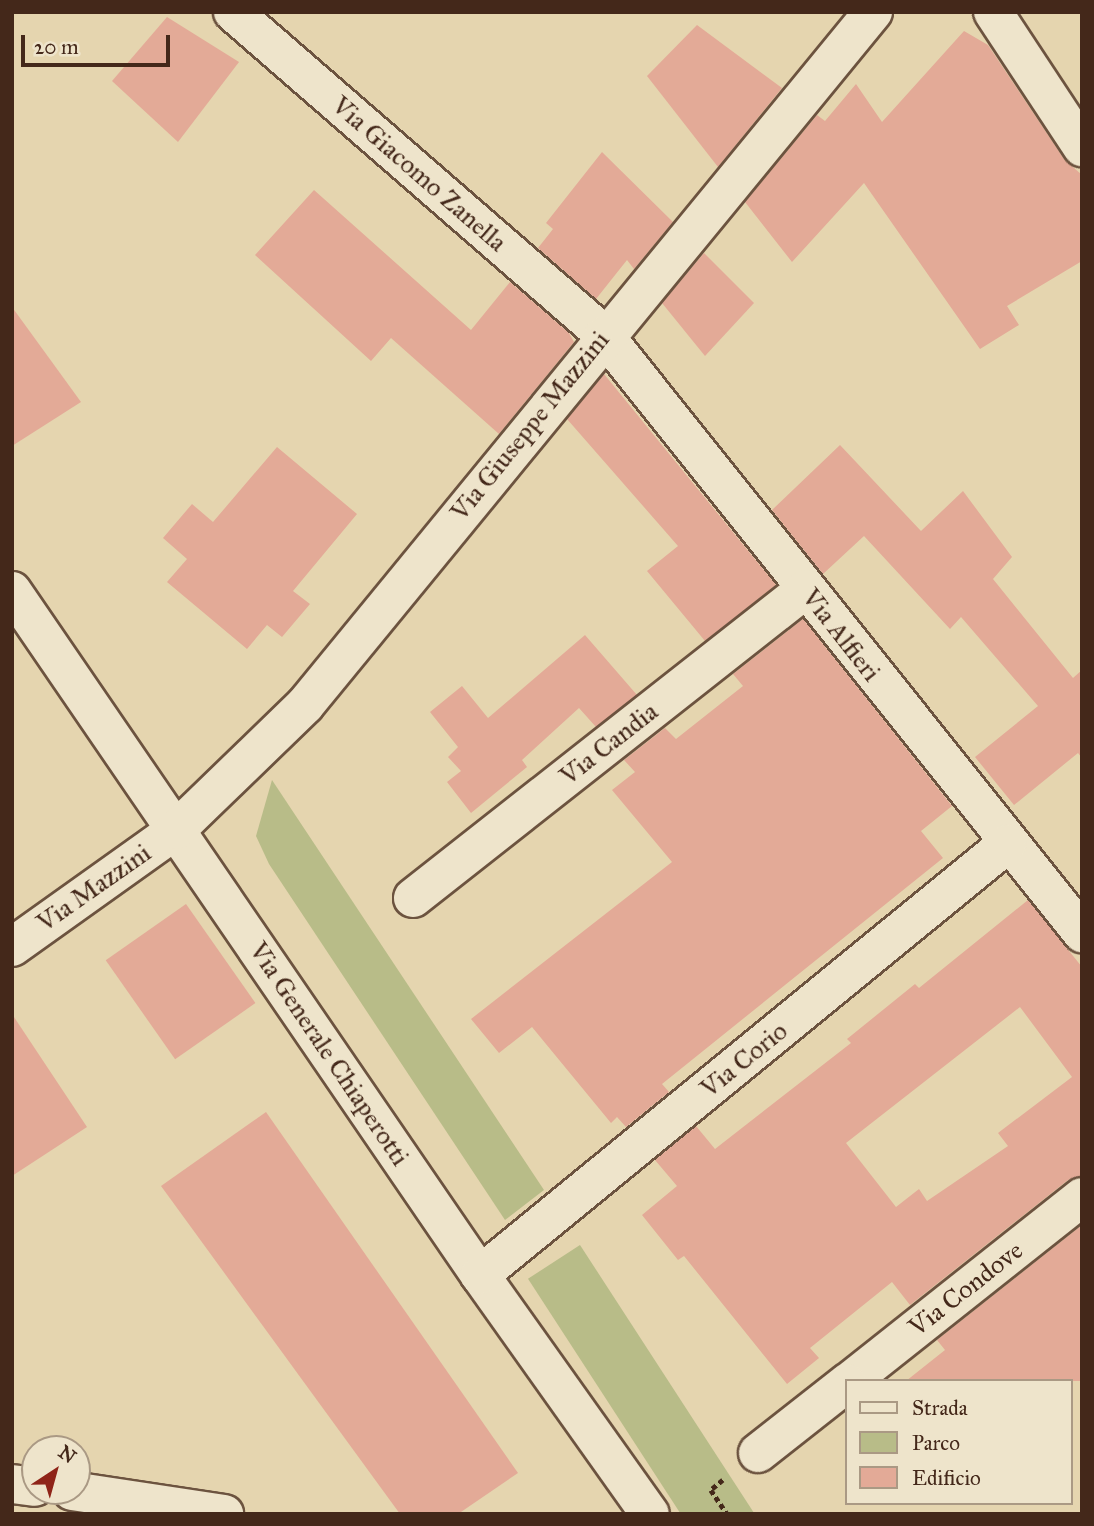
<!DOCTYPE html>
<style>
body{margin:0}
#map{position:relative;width:1094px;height:1526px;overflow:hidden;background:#e5d5af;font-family:"IM FELL Great Primer",serif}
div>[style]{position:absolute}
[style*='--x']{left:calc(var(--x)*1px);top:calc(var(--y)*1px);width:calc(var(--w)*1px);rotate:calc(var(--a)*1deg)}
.green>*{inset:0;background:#b8bc88;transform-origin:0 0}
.building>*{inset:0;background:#e3aa97;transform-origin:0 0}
.path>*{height:4.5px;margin-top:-2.25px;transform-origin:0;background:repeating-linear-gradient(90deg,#44281a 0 5px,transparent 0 8.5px)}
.roads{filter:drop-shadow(2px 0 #6c533f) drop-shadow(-2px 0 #6c533f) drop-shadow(0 2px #6c533f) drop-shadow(0 -2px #6c533f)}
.minor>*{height:38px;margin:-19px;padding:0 19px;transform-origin:19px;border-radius:19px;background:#eee4cb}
span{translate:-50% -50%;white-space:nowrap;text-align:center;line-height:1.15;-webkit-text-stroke:6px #eee4cb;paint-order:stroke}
.street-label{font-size:26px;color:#44281a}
.frame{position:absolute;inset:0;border:14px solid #44281a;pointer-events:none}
.legend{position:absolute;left:845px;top:1379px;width:228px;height:126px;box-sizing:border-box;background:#eee4cb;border:2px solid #aa9984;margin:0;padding:9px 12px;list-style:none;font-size:21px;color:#44281a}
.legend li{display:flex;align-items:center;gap:14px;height:35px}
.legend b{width:35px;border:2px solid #aa9984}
.north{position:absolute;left:21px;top:1435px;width:70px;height:70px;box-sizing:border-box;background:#eee4cb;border:2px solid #aa9984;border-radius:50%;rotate:36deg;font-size:19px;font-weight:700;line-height:28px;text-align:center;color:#44281a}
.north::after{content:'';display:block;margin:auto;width:24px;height:32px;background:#8f2418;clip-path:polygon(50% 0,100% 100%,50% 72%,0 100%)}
.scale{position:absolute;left:21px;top:35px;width:149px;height:32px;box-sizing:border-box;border:4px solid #44281a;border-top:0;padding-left:9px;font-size:21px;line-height:24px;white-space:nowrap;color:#44281a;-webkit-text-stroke:5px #eee4cb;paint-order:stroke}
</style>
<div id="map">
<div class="green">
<i style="clip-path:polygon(272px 780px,544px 1190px,505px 1220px,269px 864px,256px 836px)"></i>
<i style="left:580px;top:1245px;width:321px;height:62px;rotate:57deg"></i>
</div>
<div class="building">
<i style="clip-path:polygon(167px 17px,239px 62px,178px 142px,112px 81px)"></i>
<i style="clip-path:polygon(697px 25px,782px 88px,718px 167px,647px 76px)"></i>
<i style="clip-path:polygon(964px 31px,988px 45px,1064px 159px,1082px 175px,1082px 261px,1007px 306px,1019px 325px,980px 349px,864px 183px,792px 262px,745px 202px,817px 115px,825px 121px,856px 84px,882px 122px)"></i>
<i style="clip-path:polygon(602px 152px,673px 222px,634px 269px,627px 260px,596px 299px,538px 248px,553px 229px,546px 223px)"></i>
<i style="clip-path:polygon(314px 190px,471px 330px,510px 282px,569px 333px,574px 342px,499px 434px,391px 338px,371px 361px,255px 255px)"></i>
<i style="clip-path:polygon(704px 253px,754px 303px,705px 356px,662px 303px)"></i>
<i style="clip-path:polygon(12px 307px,81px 402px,12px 446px)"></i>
<i style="clip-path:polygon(604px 374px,776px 585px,705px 641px,647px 571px,678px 546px,567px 419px)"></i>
<i style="clip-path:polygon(840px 445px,921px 531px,963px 491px,1012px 557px,993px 579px,1073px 678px,1082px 670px,1082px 758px,1078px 753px,1014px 805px,975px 757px,1038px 706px,961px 617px,950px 629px,864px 536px,823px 574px,772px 510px)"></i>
<i style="clip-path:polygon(277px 447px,357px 514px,293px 591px,310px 604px,282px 637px,267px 625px,247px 649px,167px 582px,187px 559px,163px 538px,192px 504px,213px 522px)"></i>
<i style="clip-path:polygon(803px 619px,952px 806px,921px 831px,943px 858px,662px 1084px,669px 1092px,626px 1127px,617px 1117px,611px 1123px,532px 1027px,499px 1053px,471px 1019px,672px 862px,612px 790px,635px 772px,624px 760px,665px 728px,676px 739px,743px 686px,733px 674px)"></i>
<i style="clip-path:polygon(585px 635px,637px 695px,596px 727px,579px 708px,522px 760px,527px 767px,471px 813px,447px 782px,461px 771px,448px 757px,458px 747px,430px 712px,462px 686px,488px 718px)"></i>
<i style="clip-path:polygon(evenodd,1028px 900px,1082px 967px,1082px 1176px,1068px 1180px,910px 1305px,892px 1282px,810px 1348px,819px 1358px,787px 1384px,684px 1256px,678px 1260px,642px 1215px,677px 1186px,655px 1160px,696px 1126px,715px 1149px,851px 1043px,847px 1039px,915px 984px,919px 988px,1028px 900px,1020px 1007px,1072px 1077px,998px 1133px,1008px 1146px,927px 1201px,919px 1189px,896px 1207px,846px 1143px,1020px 1007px)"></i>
<i style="left:186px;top:904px;width:121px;height:98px;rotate:55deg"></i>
<i style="clip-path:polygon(12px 1014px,87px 1127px,12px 1176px)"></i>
<i style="clip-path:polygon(266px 1112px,518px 1473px,458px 1514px,400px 1514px,161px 1186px)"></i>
<i style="clip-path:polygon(1082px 1225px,1082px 1381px,906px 1381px,945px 1350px,937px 1340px)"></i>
</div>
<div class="path">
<i style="--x:723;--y:1480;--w:16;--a:140"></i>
<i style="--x:711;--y:1490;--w:29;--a:56"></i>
</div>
<div class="roads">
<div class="minor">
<i style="--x:233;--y:12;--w:492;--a:41"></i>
<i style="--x:604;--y:335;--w:766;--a:51.36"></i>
<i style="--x:993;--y:12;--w:162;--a:56.6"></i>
<i style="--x:12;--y:591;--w:829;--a:55.62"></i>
<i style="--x:480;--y:1275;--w:293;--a:54.6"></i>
<i style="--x:413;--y:898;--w:499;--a:-38.2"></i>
<i style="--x:12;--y:947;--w:201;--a:-35.5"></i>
<i style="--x:176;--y:830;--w:180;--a:-44.1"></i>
<i style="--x:305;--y:705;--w:896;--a:-50.66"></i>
<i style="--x:480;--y:1275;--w:681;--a:-39.28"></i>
<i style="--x:850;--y:1381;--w:296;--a:-38.4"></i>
<i style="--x:758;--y:1453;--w:113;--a:-38.2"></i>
<i style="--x:12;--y:1484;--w:23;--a:7"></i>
<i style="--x:72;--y:1491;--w:154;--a:8.6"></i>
</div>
</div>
<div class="street-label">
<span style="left:419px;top:174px;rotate:41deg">Via Giacomo Zanella</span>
<span style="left:530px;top:426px;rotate:-51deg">Via Giuseppe Mazzini</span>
<span style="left:841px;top:635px;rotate:52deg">Via Alfieri</span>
<span style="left:609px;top:744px;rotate:-38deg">Via Candia</span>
<span style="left:94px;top:888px;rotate:-35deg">Via Mazzini</span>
<span style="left:329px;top:1054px;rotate:56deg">Via Generale Chiaperotti</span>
<span style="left:744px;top:1060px;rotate:-39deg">Via Corio</span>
<span style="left:966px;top:1289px;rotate:-38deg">Via Condove</span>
</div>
<div class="frame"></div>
<ul class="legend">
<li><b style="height:9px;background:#eee4cb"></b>Strada</li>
<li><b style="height:19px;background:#b8bc88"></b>Parco</li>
<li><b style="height:19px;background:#e3aa97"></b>Edificio</li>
</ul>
<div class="north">N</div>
<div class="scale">20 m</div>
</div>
